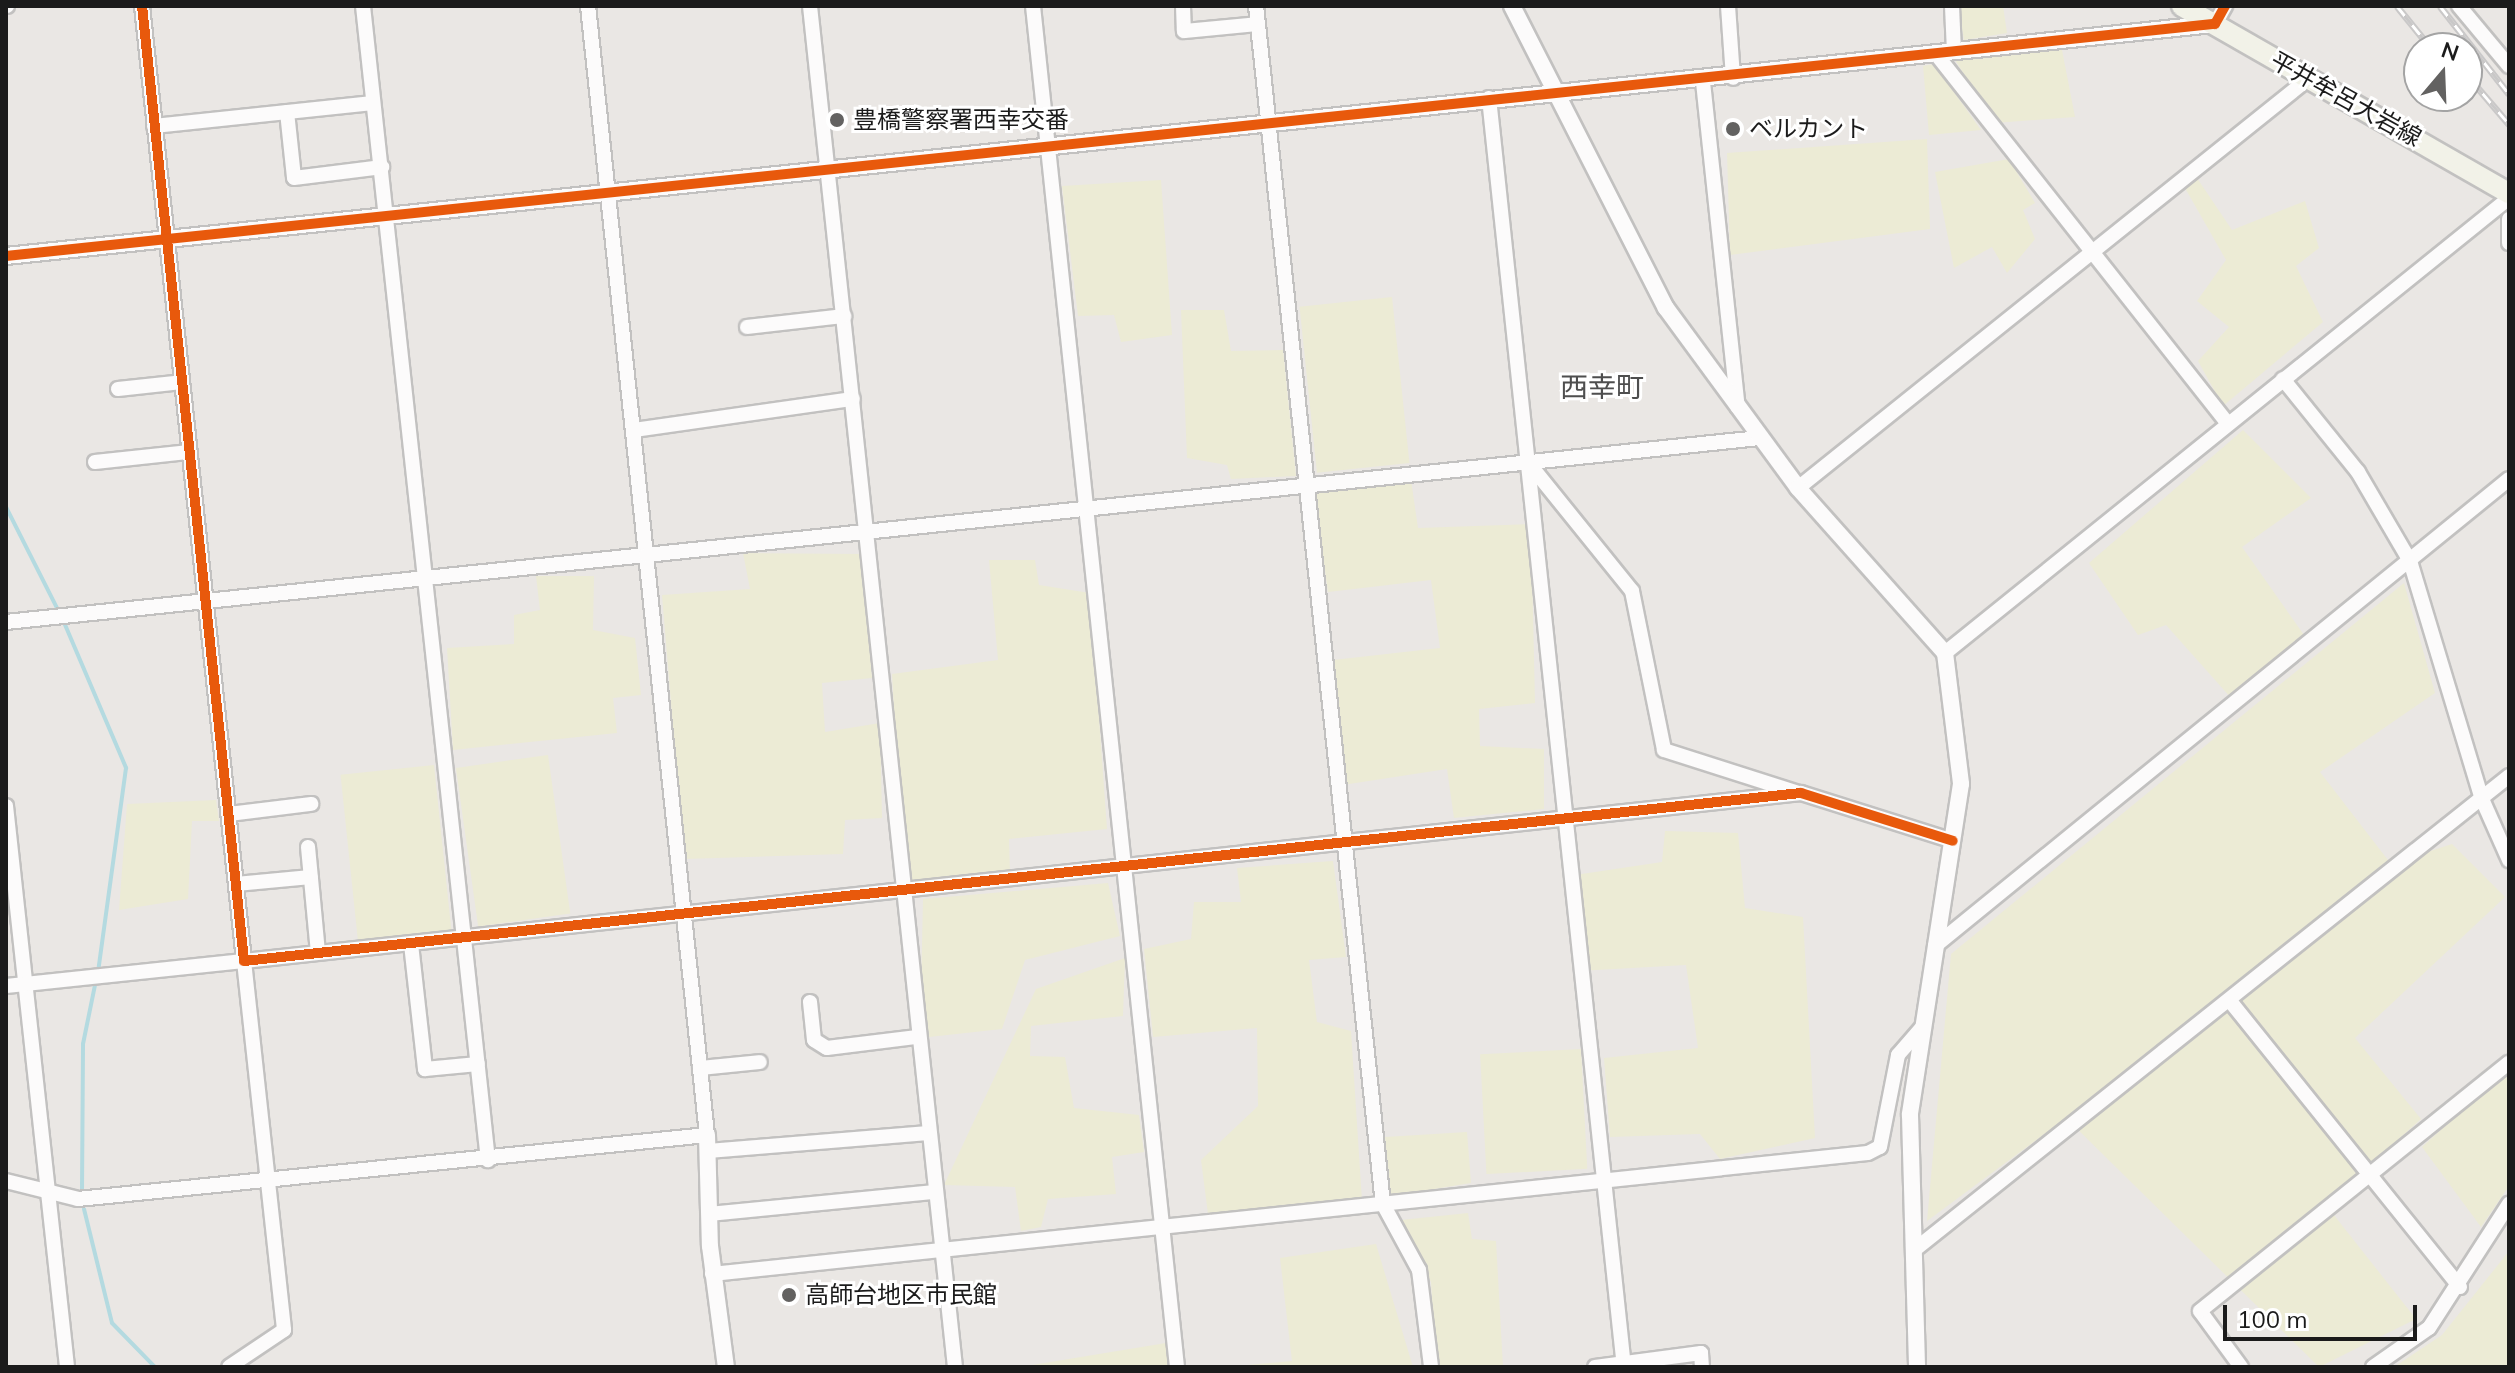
<!DOCTYPE html>
<meta charset="utf-8">
<style>
body{margin:0}
#map{position:relative;width:2515px;height:1373px;overflow:hidden;background:#eae7e4;font-family:Mulish,"Noto Sans JP",sans-serif}
div>[style]{position:absolute}
[style*='--x']{left:calc(var(--x)*1px);top:calc(var(--y)*1px);width:calc(var(--w)*1px);rotate:calc(var(--a)*1deg)}
.farmland>*{inset:0;background:#ecebd5;transform-origin:0 0}
.stream>*{height:4px;margin:-2px;padding:0 2px;transform-origin:2px;border-radius:2px;background:#b4dae0}
.roads{filter:drop-shadow(2px 0 #c2c1c0) drop-shadow(-2px 0 #c2c1c0) drop-shadow(0 2px #c2c1c0) drop-shadow(0 -2px #c2c1c0)}
.minor>*{height:14px;margin:-7px;padding:0 7px;transform-origin:7px;border-radius:7px;background:#fcfbfb}
.tertiary>*{height:16px;margin:-8px;padding:0 8px;transform-origin:8px;border-radius:8px;background:#fcfbfb}
.secondary>*{height:20px;margin:-10px;padding:0 10px;transform-origin:10px;border-radius:10px;background:#f2f2e8}
.rail>*{height:7px;margin-top:-3.5px;transform-origin:0;background:repeating-linear-gradient(90deg,#fff 0 12px,#c9c8c8 0 24px);box-sizing:border-box;border-block:2px solid #c9c8c8}
.cycleway>*{height:10px;margin:-5px;padding:0 5px;transform-origin:5px;border-radius:5px;background:#e8590c}
.dots>*{width:22px;height:22px;translate:-50% -50%;box-sizing:border-box;border:4px solid #fff;border-radius:50%}
span{translate:-50% -50%;white-space:nowrap;text-align:center;line-height:1.15;-webkit-text-stroke:6px #fff;paint-order:stroke}
.street-label{font-size:24px;color:#1b1b1b}
.poi-label{font-size:24px;color:#1b1b1b}
.left{translate:0 -50%;text-align:left}
.quarter-label{font-size:28px;color:#4e4e4e}
.frame{position:absolute;inset:0;border:8px solid #1b1b1b;pointer-events:none}
.north{position:absolute;left:2403px;top:32px;width:80px;height:80px;box-sizing:border-box;background:#fff;border:2px solid #a4a4a4;border-radius:50%;rotate:19deg;font-size:22px;font-weight:700;line-height:32px;text-align:center;color:#1b1b1b}
.north::after{content:'';display:block;margin:auto;width:28px;height:36px;background:#636261;clip-path:polygon(50% 0,100% 100%,50% 72%,0 100%)}
.scale{position:absolute;left:2223px;top:1305px;width:194px;height:36px;box-sizing:border-box;border:4px solid #1b1b1b;border-top:0;padding-left:10px;font-size:24px;line-height:28px;white-space:nowrap;color:#1b1b1b;-webkit-text-stroke:6px #fff;paint-order:stroke}
</style>
<div id="map">
<div class="farmland">
<i style="clip-path:polygon(1958px 6px,2003px 6px,2007px 33px,1964px 40px)"></i>
<i style="clip-path:polygon(2062px 50px,2075px 117px,1995px 123px,1955px 60px)"></i>
<i style="clip-path:polygon(1934px 64px,1981px 130px,1929px 135px,1923px 66px)"></i>
<i style="clip-path:polygon(1927px 139px,1930px 229px,1730px 255px,1727px 153px)"></i>
<i style="clip-path:polygon(2009px 159px,2035px 203px,2023px 210px,2035px 239px,2007px 273px,1992px 247px,1954px 268px,1935px 172px)"></i>
<i style="clip-path:polygon(2197px 178px,2232px 230px,2305px 201px,2319px 248px,2296px 266px,2323px 322px,2223px 406px,2198px 361px,2229px 327px,2197px 301px,2226px 260px,2185px 188px)"></i>
<i style="clip-path:polygon(1161px 180px,1172px 335px,1121px 342px,1114px 315px,1078px 316px,1062px 186px)"></i>
<i style="left:1392px;top:297px;width:167px;height:93px;rotate:84deg"></i>
<i style="clip-path:polygon(1181px 310px,1224px 310px,1231px 351px,1283px 350px,1296px 476px,1231px 479px,1227px 465px,1187px 458px)"></i>
<i style="clip-path:polygon(2243px 430px,2311px 498px,2242px 547px,2304px 635px,2232px 699px,2166px 625px,2138px 635px,2089px 563px)"></i>
<i style="clip-path:polygon(1411px 480px,1418px 528px,1531px 524px,1535px 703px,1479px 709px,1480px 746px,1544px 749px,1544px 809px,1454px 818px,1447px 769px,1336px 786px,1333px 660px,1440px 648px,1431px 580px,1328px 592px,1314px 491px)"></i>
<i style="clip-path:polygon(743px 553px,862px 554px,872px 678px,822px 683px,825px 732px,880px 723px,882px 818px,845px 820px,843px 854px,684px 859px,662px 595px,750px 589px)"></i>
<i style="clip-path:polygon(989px 560px,1035px 560px,1039px 585px,1090px 593px,1107px 829px,1009px 839px,1010px 874px,904px 885px,892px 674px,998px 660px)"></i>
<i style="clip-path:polygon(536px 576px,594px 576px,593px 630px,635px 638px,641px 695px,613px 698px,617px 733px,453px 750px,447px 648px,514px 644px,514px 615px,540px 610px)"></i>
<i style="clip-path:polygon(2404px 583px,2435px 693px,2320px 772px,2391px 864px,2452px 844px,2505px 897px,2355px 1038px,2421px 1119px,2326px 1205px,2416px 1319px,2319px 1367px,2066px 1118px,1927px 1221px,1951px 954px)"></i>
<i style="left:548px;top:755px;width:160px;height:93px;rotate:82deg"></i>
<i style="left:434px;top:765px;width:170px;height:94px;rotate:84deg"></i>
<i style="clip-path:polygon(216px 800px,219px 821px,192px 821px,188px 899px,119px 910px,127px 804px)"></i>
<i style="clip-path:polygon(1665px 831px,1738px 833px,1745px 908px,1803px 917px,1815px 1138px,1720px 1159px,1700px 1134px,1610px 1137px,1604px 1058px,1698px 1048px,1686px 965px,1578px 971px,1575px 875px,1662px 862px)"></i>
<i style="clip-path:polygon(1333px 861px,1346px 957px,1309px 960px,1317px 1022px,1351px 1031px,1362px 1201px,1208px 1214px,1201px 1160px,1258px 1106px,1257px 1028px,1153px 1037px,1144px 949px,1191px 939px,1194px 902px,1241px 902px,1237px 868px)"></i>
<i style="clip-path:polygon(1108px 883px,1120px 936px,1025px 960px,1002px 1029px,920px 1038px,923px 899px)"></i>
<i style="clip-path:polygon(1125px 958px,1123px 1016px,1031px 1026px,1030px 1056px,1065px 1057px,1074px 1108px,1139px 1115px,1144px 1152px,1112px 1157px,1116px 1194px,1048px 1199px,1041px 1227px,1021px 1231px,1015px 1187px,944px 1185px,1036px 989px)"></i>
<i style="left:1581px;top:1049px;width:120px;height:101px;rotate:87deg"></i>
<i style="clip-path:polygon(2509px 1068px,2509px 1186px,2481px 1227px,2422px 1147px)"></i>
<i style="clip-path:polygon(1467px 1132px,1471px 1183px,1391px 1196px,1385px 1137px)"></i>
<i style="clip-path:polygon(1468px 1213px,1472px 1239px,1496px 1241px,1503px 1367px,1436px 1367px,1431px 1282px,1401px 1220px)"></i>
<i style="clip-path:polygon(1376px 1244px,1413px 1367px,1226px 1367px,1292px 1361px,1280px 1258px)"></i>
<i style="clip-path:polygon(2509px 1251px,2509px 1367px,2394px 1367px,2442px 1335px)"></i>
<i style="clip-path:polygon(1166px 1343px,1168px 1367px,1020px 1367px)"></i>
</div>
<div class="stream">
<i style="--x:6;--y:507;--w:118;--a:63.2"></i>
<i style="--x:63;--y:620;--w:161;--a:66.9"></i>
<i style="--x:126;--y:768;--w:206;--a:97.8"></i>
<i style="--x:82;--y:1191;--w:147;--a:-89.6"></i>
<i style="--x:83;--y:1044;--w:65;--a:-78.5"></i>
<i style="--x:84;--y:1209;--w:117;--a:76.2"></i>
<i style="--x:112;--y:1323;--w:62;--a:45.7"></i>
</div>
<div class="roads">
<div class="minor">
<i style="--x:6;--y:6;--w:1;--a:0"></i>
<i style="--x:142;--y:6;--w:960;--a:83.9"></i>
<i style="--x:244;--y:961;--w:1566;--a:-6.16"></i>
<i style="--x:1801;--y:793;--w:159;--a:17.5"></i>
<i style="--x:363;--y:6;--w:1161;--a:83.82"></i>
<i style="--x:810;--y:6;--w:1369;--a:83.92"></i>
<i style="--x:1033;--y:6;--w:1369;--a:83.96"></i>
<i style="--x:1183;--y:6;--w:25;--a:88"></i>
<i style="--x:1184;--y:31;--w:74;--a:-5.4"></i>
<i style="--x:1256;--y:6;--w:1205;--a:83.95"></i>
<i style="--x:1383;--y:1204;--w:75;--a:61.4"></i>
<i style="--x:1419;--y:1270;--w:98;--a:82.9"></i>
<i style="--x:1728;--y:6;--w:72;--a:86"></i>
<i style="--x:1952;--y:6;--w:46;--a:87.5"></i>
<i style="--x:2459;--y:6;--w:78;--a:50.2"></i>
<i style="--x:2215;--y:24;--w:21;--a:-61"></i>
<i style="--x:1936;--y:54;--w:469;--a:51.7"></i>
<i style="--x:1703;--y:82;--w:327;--a:83.9"></i>
<i style="--x:1489;--y:98;--w:1276;--a:83.93"></i>
<i style="--x:287;--y:112;--w:66;--a:83.9"></i>
<i style="--x:294;--y:178;--w:89;--a:-7.1"></i>
<i style="--x:154;--y:126;--w:220;--a:-6"></i>
<i style="--x:2509;--y:219;--w:24;--a:90"></i>
<i style="--x:747;--y:327;--w:98;--a:-6.5"></i>
<i style="--x:2283;--y:379;--w:119;--a:51.1"></i>
<i style="--x:2358;--y:472;--w:103;--a:59.7"></i>
<i style="--x:2410;--y:561;--w:249;--a:73.2"></i>
<i style="--x:2482;--y:799;--w:67;--a:66.1"></i>
<i style="--x:118;--y:389;--w:64;--a:-6.2"></i>
<i style="--x:634;--y:430;--w:221;--a:-8.1"></i>
<i style="--x:1527;--y:461;--w:167;--a:51.1"></i>
<i style="--x:1632;--y:591;--w:162;--a:78.6"></i>
<i style="--x:1664;--y:750;--w:139;--a:17.7"></i>
<i style="--x:95;--y:462;--w:95;--a:-6.1"></i>
<i style="--x:1798;--y:488;--w:654;--a:-38.73"></i>
<i style="--x:6;--y:622;--w:643;--a:-5.98"></i>
<i style="--x:646;--y:555;--w:552;--a:-96.03"></i>
<i style="--x:1945;--y:653;--w:725;--a:-38.89"></i>
<i style="--x:6;--y:806;--w:564;--a:83.79"></i>
<i style="--x:229;--y:814;--w:83;--a:-7"></i>
<i style="--x:308;--y:847;--w:106;--a:84.6"></i>
<i style="--x:236;--y:884;--w:75;--a:-5.3"></i>
<i style="--x:411;--y:944;--w:126;--a:83.6"></i>
<i style="--x:425;--y:1069;--w:53;--a:-5.4"></i>
<i style="--x:1935;--y:946;--w:740;--a:-39.13"></i>
<i style="--x:6;--y:986;--w:239;--a:-6"></i>
<i style="--x:244;--y:961;--w:371;--a:83.8"></i>
<i style="--x:284;--y:1330;--w:66;--a:146.1"></i>
<i style="--x:2230;--y:1001;--w:367;--a:51.2"></i>
<i style="--x:810;--y:1002;--w:38;--a:84"></i>
<i style="--x:814;--y:1040;--w:15;--a:32"></i>
<i style="--x:827;--y:1048;--w:91;--a:-7"></i>
<i style="--x:700;--y:1068;--w:60;--a:-5.7"></i>
<i style="--x:709;--y:1151;--w:219;--a:-4.7"></i>
<i style="--x:6;--y:1181;--w:74;--a:14"></i>
<i style="--x:78;--y:1199;--w:632;--a:-5.81"></i>
<i style="--x:707;--y:1135;--w:583;--a:-96"></i>
<i style="--x:646;--y:555;--w:1120;--a:-6"></i>
<i style="--x:709;--y:1214;--w:227;--a:-5.6"></i>
<i style="--x:1913;--y:1251;--w:762;--a:-38.55"></i>
<i style="--x:712;--y:1274;--w:1162;--a:-5.98"></i>
<i style="--x:1868;--y:1153;--w:13;--a:-27"></i>
<i style="--x:1880;--y:1147;--w:94;--a:-78.9"></i>
<i style="--x:1898;--y:1055;--w:35;--a:-49"></i>
<i style="--x:1595;--y:1367;--w:107;--a:-7.5"></i>
<i style="--x:1701;--y:1353;--w:14;--a:86"></i>
<i style="--x:2241;--y:1367;--w:69;--a:-126.2"></i>
<i style="--x:2200;--y:1311;--w:396;--a:-38.8"></i>
<i style="--x:2373;--y:1367;--w:68;--a:-34.9"></i>
<i style="--x:2429;--y:1328;--w:148;--a:-57.2"></i>
</div>
<div class="tertiary">
<i style="--x:1512;--y:6;--w:339;--a:63"></i>
<i style="--x:1666;--y:308;--w:223;--a:53.7"></i>
<i style="--x:1798;--y:488;--w:221;--a:48.3"></i>
<i style="--x:1945;--y:653;--w:132;--a:83"></i>
<i style="--x:1961;--y:784;--w:335;--a:98.8"></i>
<i style="--x:1910;--y:1115;--w:252;--a:88.4"></i>
<i style="--x:6;--y:256;--w:2221;--a:-6"></i>
<i style="--x:707;--y:1135;--w:111;--a:88.5"></i>
<i style="--x:710;--y:1246;--w:122;--a:82.5"></i>
</div>
<div class="secondary">
<i style="--x:2182;--y:6;--w:377;--a:29.8"></i>
</div>
</div>
<div class="rail">
<i style="--x:2397;--y:6;--w:54;--a:51"></i>
<i style="--x:2440;--y:6;--w:112;--a:51.9"></i>
<i style="--x:2467;--y:75;--w:65;--a:49.4"></i>
</div>
<div class="cycleway">
<i style="--x:142;--y:6;--w:960;--a:83.9"></i>
<i style="--x:244;--y:961;--w:1566;--a:-6.16"></i>
<i style="--x:1801;--y:793;--w:159;--a:17.5"></i>
<i style="--x:6;--y:256;--w:2221;--a:-6"></i>
<i style="--x:2215;--y:24;--w:21;--a:-61"></i>
</div>
<div class="dots">
<i style="left:837px;top:120px;background:#636261"></i>
<i style="left:1733px;top:129px;background:#636261"></i>
<i style="left:789px;top:1295px;background:#636261"></i>
</div>
<div class="street-label">
<span style="left:2346px;top:99px;rotate:29deg">平井牟呂大岩線</span>
</div>
<div class="poi-label">
<span class="left" style="left:853px;top:120px">豊橋警察署西幸交番</span>
<span class="left" style="left:1749px;top:129px">ベルカント</span>
<span class="left" style="left:805px;top:1295px">高師台地区市民館</span>
</div>
<div class="quarter-label">
<span style="left:1602px;top:387px">西幸町</span>
</div>
<div class="frame"></div>
<div class="north">N</div>
<div class="scale">100 m</div>
</div>
